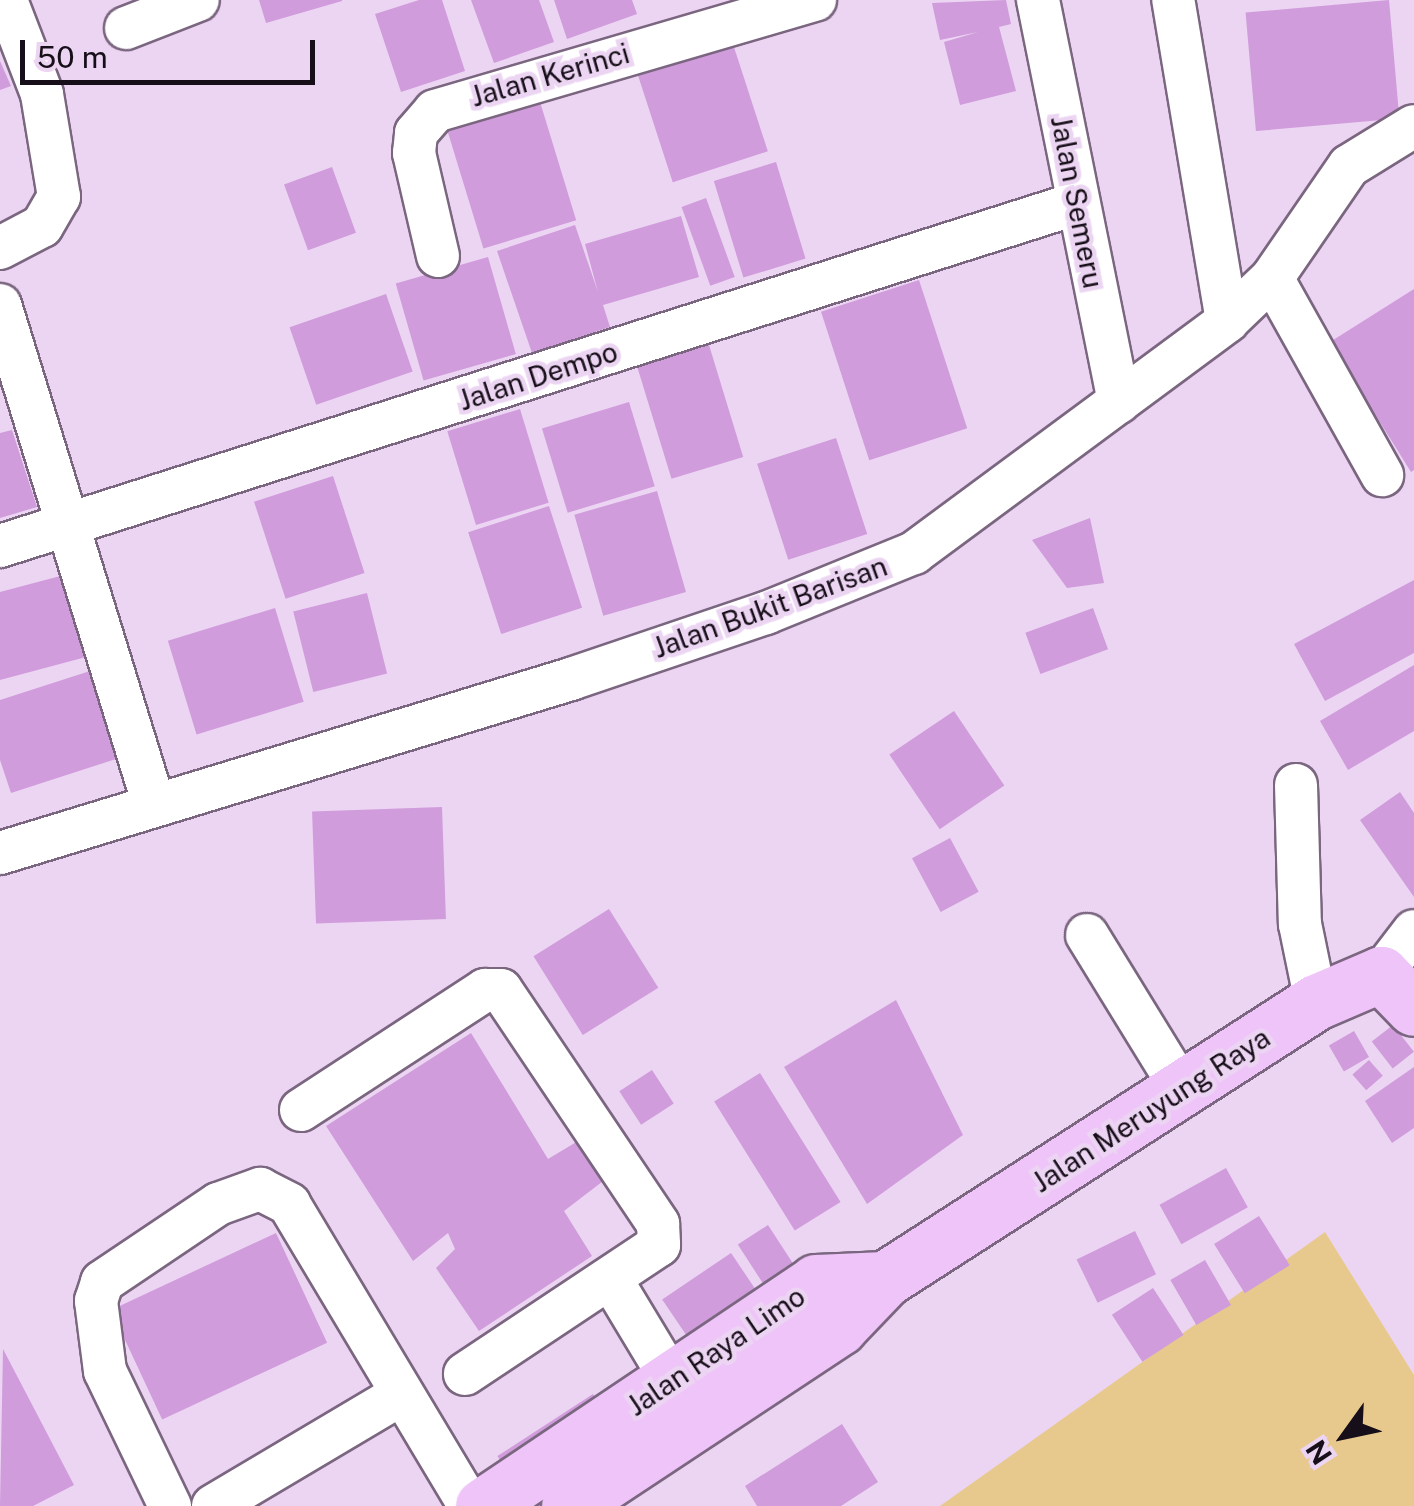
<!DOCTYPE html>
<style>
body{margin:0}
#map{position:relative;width:1414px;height:1506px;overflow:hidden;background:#ecd5f2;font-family:"Public Sans",sans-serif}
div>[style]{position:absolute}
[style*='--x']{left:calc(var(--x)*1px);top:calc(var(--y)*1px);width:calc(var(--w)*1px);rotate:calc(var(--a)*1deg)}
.green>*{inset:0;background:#e8c98d}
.building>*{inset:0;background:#d09cdc;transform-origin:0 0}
.roads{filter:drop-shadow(2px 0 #7b6680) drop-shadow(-2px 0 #7b6680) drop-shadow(0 2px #7b6680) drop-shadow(0 -2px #7b6680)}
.minor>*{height:42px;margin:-21px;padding:0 21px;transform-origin:21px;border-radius:21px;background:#fff}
.major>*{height:55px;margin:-27.5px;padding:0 27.5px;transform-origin:27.5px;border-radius:27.5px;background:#efc4f9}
span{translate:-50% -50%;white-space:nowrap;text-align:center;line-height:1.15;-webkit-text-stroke:9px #ecd5f2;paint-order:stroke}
.street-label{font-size:28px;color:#160e18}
.north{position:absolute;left:1294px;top:1386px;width:100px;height:100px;-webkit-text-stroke:8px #ecd5f2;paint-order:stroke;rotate:237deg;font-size:28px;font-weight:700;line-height:40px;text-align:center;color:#160e18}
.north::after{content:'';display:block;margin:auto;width:35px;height:45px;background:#160e18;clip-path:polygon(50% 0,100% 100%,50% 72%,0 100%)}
.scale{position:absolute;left:20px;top:40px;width:295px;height:45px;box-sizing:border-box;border:5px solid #160e18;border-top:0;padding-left:12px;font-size:30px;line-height:35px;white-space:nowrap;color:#160e18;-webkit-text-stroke:8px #ecd5f2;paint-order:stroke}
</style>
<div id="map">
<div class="green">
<i style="clip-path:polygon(1325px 1232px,1414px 1375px,1414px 1506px,940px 1506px)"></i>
</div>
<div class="building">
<i style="clip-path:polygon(259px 0,342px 0,342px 1px,266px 23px)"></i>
<i style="clip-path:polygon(419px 0,442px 0,465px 71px,401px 92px,375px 14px)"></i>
<i style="clip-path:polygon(471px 0,539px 0,554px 42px,494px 63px)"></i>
<i style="clip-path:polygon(554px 0,632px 0,637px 14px,567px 39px)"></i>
<i style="clip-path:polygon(1006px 0,1011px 24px,999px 27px,1016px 91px,960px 105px,944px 42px,978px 32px,940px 40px,932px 3px)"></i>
<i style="left:1389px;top:0;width:119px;height:144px;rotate:85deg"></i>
<i style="left:732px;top:41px;width:116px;height:100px;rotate:72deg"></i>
<i style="clip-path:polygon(0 61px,11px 86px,0 90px)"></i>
<i style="left:537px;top:92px;width:134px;height:97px;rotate:73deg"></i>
<i style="left:776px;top:162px;width:101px;height:65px;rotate:73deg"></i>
<i style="left:332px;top:167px;width:70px;height:51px;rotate:70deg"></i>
<i style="left:706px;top:198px;width:84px;height:26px;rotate:70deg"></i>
<i style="clip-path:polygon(681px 216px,699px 277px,603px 305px,610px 327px,532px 353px,497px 251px,575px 225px,598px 292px,585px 244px)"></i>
<i style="left:488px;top:257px;width:101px;height:96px;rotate:74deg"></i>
<i style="left:919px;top:280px;width:156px;height:103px;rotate:72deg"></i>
<i style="clip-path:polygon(1414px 289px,1414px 470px,1411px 472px,1330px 342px)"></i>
<i style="left:386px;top:294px;width:82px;height:102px;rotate:71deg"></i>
<i style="left:709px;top:345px;width:117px;height:75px;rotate:73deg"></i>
<i style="left:629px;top:402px;width:88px;height:91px;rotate:73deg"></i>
<i style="left:520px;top:409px;width:98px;height:76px;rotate:73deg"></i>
<i style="clip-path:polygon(12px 430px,37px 507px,0 518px,0 433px)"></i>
<i style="left:836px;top:438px;width:101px;height:83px;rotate:72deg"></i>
<i style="left:333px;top:476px;width:102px;height:83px;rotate:72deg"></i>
<i style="left:657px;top:491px;width:105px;height:86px;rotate:74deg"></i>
<i style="left:549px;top:506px;width:107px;height:85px;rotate:72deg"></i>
<i style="clip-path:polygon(1090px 518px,1104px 583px,1067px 588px,1032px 540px)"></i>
<i style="clip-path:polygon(64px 575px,86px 657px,0 680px,0 592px)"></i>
<i style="clip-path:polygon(1414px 580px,1414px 653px,1325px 701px,1294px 644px)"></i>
<i style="left:367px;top:593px;width:83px;height:76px;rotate:76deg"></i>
<i style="left:275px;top:608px;width:98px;height:112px;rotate:73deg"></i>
<i style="left:1093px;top:608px;width:44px;height:72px;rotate:70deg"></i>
<i style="clip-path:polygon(1414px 665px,1414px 731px,1348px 770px,1320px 721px)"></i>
<i style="clip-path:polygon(90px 671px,119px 758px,11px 793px,0 760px,0 700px)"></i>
<i style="left:954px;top:711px;width:90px;height:78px;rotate:56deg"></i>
<i style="clip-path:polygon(1400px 792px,1414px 813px,1414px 897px,1360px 820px)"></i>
<i style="left:442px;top:807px;width:112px;height:130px;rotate:88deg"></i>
<i style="left:950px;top:838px;width:61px;height:43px;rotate:62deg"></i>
<i style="left:609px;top:909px;width:93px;height:89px;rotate:58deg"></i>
<i style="clip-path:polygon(896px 1000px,963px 1135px,867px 1204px,784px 1067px)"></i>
<i style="left:1393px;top:1025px;width:34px;height:27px;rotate:52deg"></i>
<i style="left:1354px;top:1031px;width:30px;height:29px;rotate:60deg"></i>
<i style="clip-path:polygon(471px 1033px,548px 1159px,588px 1135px,611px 1175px,564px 1211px,592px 1256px,479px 1331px,436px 1268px,455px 1249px,448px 1233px,413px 1261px,326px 1126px)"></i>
<i style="left:1369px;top:1060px;width:21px;height:22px;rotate:49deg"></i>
<i style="clip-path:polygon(1414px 1067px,1414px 1128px,1392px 1143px,1365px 1101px)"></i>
<i style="left:652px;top:1070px;width:40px;height:39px;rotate:57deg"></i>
<i style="left:760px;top:1073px;width:152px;height:54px;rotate:58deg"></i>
<i style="left:1226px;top:1168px;width:45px;height:76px;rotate:61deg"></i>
<i style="left:1259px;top:1216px;width:58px;height:53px;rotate:58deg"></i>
<i style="left:768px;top:1225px;width:54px;height:36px;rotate:57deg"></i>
<i style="left:1135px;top:1231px;width:48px;height:65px;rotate:64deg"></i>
<i style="left:276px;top:1233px;width:121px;height:182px;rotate:65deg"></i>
<i style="left:731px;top:1253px;width:50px;height:83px;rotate:56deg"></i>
<i style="left:1205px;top:1260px;width:52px;height:40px;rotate:60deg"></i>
<i style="left:1153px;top:1288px;width:56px;height:49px;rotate:57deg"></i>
<i style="clip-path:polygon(3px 1349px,74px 1485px,33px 1506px,0 1506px)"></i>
<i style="left:593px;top:1394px;width:33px;height:114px;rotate:57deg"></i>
<i style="clip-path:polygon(842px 1424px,878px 1482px,841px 1506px,757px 1506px,745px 1486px)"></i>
</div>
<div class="roads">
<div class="minor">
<i style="--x:1038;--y:0;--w:410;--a:78.6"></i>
<i style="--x:126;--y:28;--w:77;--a:-21.3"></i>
<i style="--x:0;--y:248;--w:47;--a:-27.6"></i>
<i style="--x:42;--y:226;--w:34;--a:-60"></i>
<i style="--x:59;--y:197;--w:104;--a:-99.4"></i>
<i style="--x:42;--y:94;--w:101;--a:-111"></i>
<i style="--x:438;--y:256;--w:106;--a:-103.1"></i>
<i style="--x:414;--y:153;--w:20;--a:-84"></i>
<i style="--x:416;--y:133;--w:29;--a:-49"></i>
<i style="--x:435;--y:111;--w:396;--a:-16.3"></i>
<i style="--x:1272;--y:278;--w:226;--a:60.8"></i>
<i style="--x:0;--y:305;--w:523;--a:72.88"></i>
<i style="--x:1227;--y:321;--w:62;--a:-43.7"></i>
<i style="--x:1272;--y:278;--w:136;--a:-55.5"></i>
<i style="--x:1349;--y:166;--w:76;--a:-31.6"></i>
<i style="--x:0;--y:546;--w:1128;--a:-17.65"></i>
<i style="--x:1296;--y:785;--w:139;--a:88.4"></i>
<i style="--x:1300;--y:924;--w:80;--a:78.4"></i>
<i style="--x:0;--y:853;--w:597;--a:-16.95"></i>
<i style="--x:571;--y:679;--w:206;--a:-18.7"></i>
<i style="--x:766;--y:613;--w:160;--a:-22.1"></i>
<i style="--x:914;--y:553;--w:390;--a:-36.5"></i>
<i style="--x:1227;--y:321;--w:326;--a:-99.5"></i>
<i style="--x:1087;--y:935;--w:183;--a:58.4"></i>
<i style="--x:1381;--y:974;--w:54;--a:-52.5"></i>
<i style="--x:301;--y:1110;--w:220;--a:-33.1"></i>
<i style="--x:485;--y:990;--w:16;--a:0"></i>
<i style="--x:501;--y:990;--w:282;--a:56.1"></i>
<i style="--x:658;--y:1224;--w:21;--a:87"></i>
<i style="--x:659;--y:1245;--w:233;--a:146.4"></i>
<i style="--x:612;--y:1281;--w:118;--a:58.9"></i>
<i style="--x:170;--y:1506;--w:150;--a:-115.7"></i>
<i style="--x:105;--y:1371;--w:71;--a:-97.3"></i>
<i style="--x:96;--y:1301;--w:20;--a:-72"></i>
<i style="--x:102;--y:1282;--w:140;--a:-33.9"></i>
<i style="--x:218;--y:1204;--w:45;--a:-19.7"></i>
<i style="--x:260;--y:1189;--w:33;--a:27"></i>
<i style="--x:289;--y:1204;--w:352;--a:59.1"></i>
<i style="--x:213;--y:1506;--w:217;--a:-30.7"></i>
</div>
<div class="major">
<i style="--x:483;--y:1506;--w:401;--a:-33.9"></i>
<i style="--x:816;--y:1282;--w:69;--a:-2.5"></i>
<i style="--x:569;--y:1506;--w:324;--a:-33.5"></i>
<i style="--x:839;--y:1327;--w:66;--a:-46.2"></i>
<i style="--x:885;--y:1279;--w:512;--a:-32.73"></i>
<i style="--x:1316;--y:1002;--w:71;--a:-23.3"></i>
<i style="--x:1381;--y:974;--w:47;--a:45.9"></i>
</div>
</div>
<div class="street-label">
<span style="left:550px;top:75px;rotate:-16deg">Jalan Kerinci</span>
<span style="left:1077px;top:202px;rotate:79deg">Jalan Semeru</span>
<span style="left:538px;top:376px;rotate:-18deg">Jalan Dempo</span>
<span style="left:770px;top:607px;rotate:-20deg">Jalan Bukit Barisan</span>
<span style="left:1151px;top:1110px;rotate:-33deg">Jalan Meruyung Raya</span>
<span style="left:716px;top:1351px;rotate:-34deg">Jalan Raya Limo</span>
</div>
<div class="north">N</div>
<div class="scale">50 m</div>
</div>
